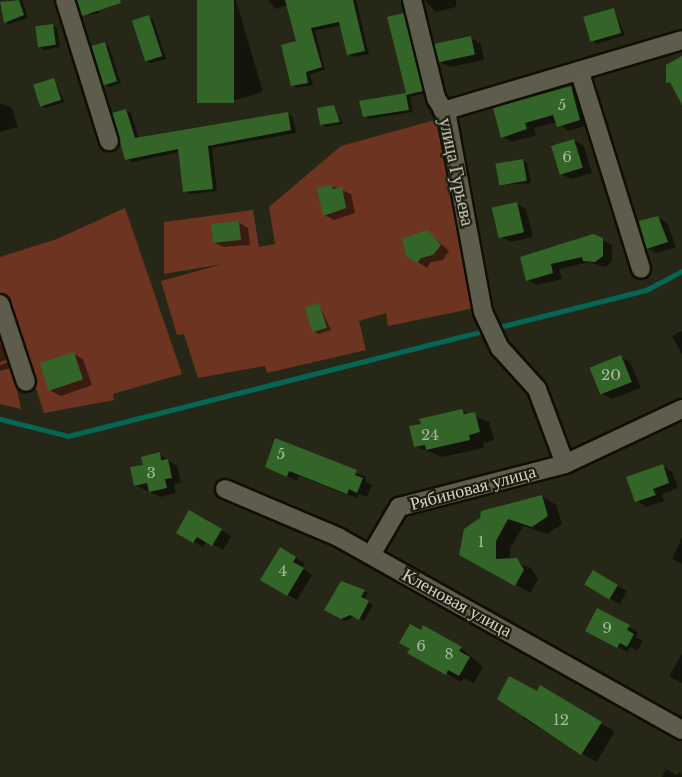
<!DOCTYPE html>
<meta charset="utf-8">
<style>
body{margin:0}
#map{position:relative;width:682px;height:777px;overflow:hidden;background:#272717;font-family:"Libre Baskerville",serif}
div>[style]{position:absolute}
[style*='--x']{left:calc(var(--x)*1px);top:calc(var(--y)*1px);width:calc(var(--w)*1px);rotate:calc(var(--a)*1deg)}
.green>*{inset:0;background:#6d3422}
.shadow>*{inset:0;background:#0007;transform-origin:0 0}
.stream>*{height:5px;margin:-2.5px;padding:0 2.5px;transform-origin:2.5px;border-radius:2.5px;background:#056653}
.building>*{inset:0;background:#336528;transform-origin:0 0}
.roads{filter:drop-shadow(2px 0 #100f03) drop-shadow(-2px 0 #100f03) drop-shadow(0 2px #100f03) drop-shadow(0 -2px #100f03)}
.minor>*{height:18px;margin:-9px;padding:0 9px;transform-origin:9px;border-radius:9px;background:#5e5d4c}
span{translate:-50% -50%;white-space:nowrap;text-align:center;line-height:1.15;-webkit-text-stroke:4.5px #1e1d0d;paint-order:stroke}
.number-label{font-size:15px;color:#aab7a0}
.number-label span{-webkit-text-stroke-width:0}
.street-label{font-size:18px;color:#d2d2c8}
</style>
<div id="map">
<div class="green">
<i style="clip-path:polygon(435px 120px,455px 195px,475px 308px,388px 326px,386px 313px,359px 321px,366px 350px,267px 373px,265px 366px,198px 378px,184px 334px,177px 335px,161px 281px,223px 264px,164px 274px,164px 222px,253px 210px,259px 247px,275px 244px,269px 207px,341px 146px)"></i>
<i style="clip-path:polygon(125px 208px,182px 374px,113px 394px,114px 400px,44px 413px,26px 357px,0 296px,0 257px,57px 239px)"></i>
<i style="clip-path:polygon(0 331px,13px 372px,21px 409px,0 404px)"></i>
</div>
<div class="shadow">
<i style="clip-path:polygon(11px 0,22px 0,28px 18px,10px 24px,5px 22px,0 4px)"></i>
<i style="clip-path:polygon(78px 0,95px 0,99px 13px,83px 15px)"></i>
<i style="clip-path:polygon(198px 0,236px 0,263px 92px,232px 101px,228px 98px)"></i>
<i style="clip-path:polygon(268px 0,356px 0,369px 54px,354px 57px,349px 54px,341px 25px,315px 31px,325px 70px,310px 74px,313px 85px,298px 88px,293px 85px,298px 42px,288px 5px,275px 9px)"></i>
<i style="clip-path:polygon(424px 0,456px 0,456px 7px,436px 12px)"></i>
<i style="clip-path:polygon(614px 10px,625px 35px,597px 44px,593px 41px)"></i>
<i style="clip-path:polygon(403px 15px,408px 17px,426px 93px,410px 97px,413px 112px,368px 119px,360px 102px,408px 94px)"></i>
<i style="clip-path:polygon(149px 17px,153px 19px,166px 59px,151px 63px,146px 61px)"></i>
<i style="clip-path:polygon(53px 25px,57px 28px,60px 47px,44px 50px,40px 47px)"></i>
<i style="clip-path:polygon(471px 38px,481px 44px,484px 60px,450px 67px,440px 62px)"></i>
<i style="clip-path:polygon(104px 43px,109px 46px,121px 83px,109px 87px,105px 84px)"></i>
<i style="clip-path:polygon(54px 80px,65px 102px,45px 108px,41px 106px)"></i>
<i style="clip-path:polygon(570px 88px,580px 94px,589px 125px,568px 131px,557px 122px,534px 128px,536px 135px,512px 142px,502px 137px)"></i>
<i style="clip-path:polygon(0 103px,12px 108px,18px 127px,0 132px)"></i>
<i style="clip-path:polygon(334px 106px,343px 124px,326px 127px,322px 124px)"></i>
<i style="clip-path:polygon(126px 110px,131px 113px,139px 139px,288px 114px,293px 117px,296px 133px,212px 148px,217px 191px,190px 194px,185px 191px,180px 152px,132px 162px,127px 159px)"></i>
<i style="clip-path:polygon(574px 140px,584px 146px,592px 173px,571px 179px,561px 174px)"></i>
<i style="clip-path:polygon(523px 160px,527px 163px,531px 183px,501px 185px)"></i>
<i style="clip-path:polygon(332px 186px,351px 194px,355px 213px,334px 220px,324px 215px)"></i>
<i style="clip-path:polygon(517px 204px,526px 209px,533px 237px,511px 242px,501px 237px)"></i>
<i style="clip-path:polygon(657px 217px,667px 223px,676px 247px,657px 253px,648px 248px)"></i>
<i style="clip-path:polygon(238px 222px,248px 228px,250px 245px,223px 247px,214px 242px)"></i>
<i style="clip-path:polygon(428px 232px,449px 251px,443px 260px,431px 262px,427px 268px,407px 255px)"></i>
<i style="clip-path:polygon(602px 240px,612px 245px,612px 261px,606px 267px,589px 262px,559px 269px,562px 279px,537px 285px,528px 280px,522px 258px)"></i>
<i style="clip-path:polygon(319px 305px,331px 330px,319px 334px,315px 332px)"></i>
<i style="clip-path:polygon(682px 331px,682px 354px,672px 336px)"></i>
<i style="clip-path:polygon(0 343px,9px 348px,12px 358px,0 362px)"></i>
<i style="clip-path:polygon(74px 354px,83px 359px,92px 385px,61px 396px,51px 391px)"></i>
<i style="clip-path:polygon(621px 357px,630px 362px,641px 388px,612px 399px,602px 394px)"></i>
<i style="clip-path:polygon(13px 361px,15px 367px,0 371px,0 365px)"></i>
<i style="clip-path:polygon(462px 411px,489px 422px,494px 440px,483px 443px,484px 448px,442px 457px,415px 446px,423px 425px)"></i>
<i style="clip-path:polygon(276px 440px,366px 477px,365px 481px,372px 485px,367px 497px,359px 494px,357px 498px,299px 476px,297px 481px,266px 467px)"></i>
<i style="clip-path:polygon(159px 454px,177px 466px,181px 483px,174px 484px,176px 493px,160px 497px,135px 485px)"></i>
<i style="clip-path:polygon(663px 466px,672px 472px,678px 488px,662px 494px,664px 501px,646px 507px,637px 501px)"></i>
<i style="clip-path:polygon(542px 496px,556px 505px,562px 524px,547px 534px,523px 526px,510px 549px,510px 560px,531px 568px,538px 579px,530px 593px,461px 554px,483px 512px)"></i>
<i style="clip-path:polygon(190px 512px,231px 536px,223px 550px,207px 541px,203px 547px,178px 533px)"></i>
<i style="clip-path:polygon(682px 537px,682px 564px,672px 559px)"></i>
<i style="clip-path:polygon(280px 549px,305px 563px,302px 568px,312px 575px,297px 600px,262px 580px)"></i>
<i style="left:593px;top:572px;width:39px;height:15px;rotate:29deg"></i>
<i style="clip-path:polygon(364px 591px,368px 593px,364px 600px,373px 605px,364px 621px,356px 616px,346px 621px,326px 609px)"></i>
<i style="clip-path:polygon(598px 610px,638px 632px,636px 637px,643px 641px,637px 651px,630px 647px,627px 652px,587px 630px)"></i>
<i style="clip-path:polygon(461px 648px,483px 667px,474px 683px,464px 678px,461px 682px,409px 652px)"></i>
<i style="clip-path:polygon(682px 654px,682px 683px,669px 676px)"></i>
<i style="left:541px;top:687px;width:86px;height:36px;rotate:31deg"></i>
<i style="clip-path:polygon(666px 769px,677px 775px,680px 771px,682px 777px,662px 777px)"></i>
</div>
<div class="stream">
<i style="--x:0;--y:419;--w:70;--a:14"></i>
<i style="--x:68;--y:436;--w:596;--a:-14.18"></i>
<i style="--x:646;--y:290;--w:41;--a:-27.8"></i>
</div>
<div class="building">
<i style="clip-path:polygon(19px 0,24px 15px,4px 23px,0 2px)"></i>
<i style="clip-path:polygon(77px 0,120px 0,121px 3px,82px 16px)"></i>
<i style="left:197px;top:0;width:37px;height:103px"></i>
<i style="clip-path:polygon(285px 0,353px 0,365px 51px,347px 55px,339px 22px,311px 28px,322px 67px,306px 72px,308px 83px,291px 86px,281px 45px,296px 41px)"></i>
<i style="left:614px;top:8px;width:26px;height:32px;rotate:74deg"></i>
<i style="clip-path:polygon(404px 13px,423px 91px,406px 95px,409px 110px,363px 117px,359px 101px,406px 93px,387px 17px)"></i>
<i style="left:149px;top:15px;width:43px;height:18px;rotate:72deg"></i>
<i style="left:53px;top:24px;width:21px;height:18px;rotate:82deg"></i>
<i style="left:471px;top:36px;width:19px;height:38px;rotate:78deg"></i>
<i style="left:105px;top:42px;width:41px;height:14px;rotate:73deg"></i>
<i style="clip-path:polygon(682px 56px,682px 105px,670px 82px,666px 83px,666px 65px)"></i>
<i style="left:54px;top:78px;width:23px;height:22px;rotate:72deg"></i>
<i style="clip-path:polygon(571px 86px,580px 120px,557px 127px,553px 115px,525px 123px,527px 129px,501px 138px,493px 108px)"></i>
<i style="clip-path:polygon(334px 105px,340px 122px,320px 125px,317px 108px)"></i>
<i style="clip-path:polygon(126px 109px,135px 138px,288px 112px,291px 130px,208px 146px,213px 189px,183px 192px,178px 149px,125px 160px,112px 113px)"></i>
<i style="left:574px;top:139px;width:30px;height:24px;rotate:73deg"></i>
<i style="left:523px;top:159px;width:22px;height:28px;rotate:80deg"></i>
<i style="clip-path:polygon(332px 185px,333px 189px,342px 187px,346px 208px,323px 216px,317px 188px)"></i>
<i style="left:517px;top:202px;width:31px;height:26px;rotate:77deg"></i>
<i style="clip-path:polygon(658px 216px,668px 242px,646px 249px,639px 221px)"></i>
<i style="left:239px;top:221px;width:19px;height:28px;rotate:84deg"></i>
<i style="clip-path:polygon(428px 230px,441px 245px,433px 255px,421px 258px,417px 263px,406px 256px,402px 238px)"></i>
<i style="clip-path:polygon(593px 234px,603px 238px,603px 256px,595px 262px,583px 261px,582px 257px,551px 264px,553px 273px,526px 281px,520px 257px)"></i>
<i style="left:319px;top:303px;width:26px;height:15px;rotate:72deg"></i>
<i style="left:74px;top:352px;width:29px;height:36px;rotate:72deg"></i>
<i style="left:621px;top:355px;width:29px;height:34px;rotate:68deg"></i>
<i style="clip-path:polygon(462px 409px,464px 414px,475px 412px,480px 432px,469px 435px,470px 440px,452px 444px,426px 450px,425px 445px,414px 447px,409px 426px,421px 424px,419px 419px)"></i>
<i style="clip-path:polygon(275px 438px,357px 470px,355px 475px,363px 478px,357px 493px,349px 489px,347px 494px,289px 471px,287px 477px,265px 467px)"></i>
<i style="clip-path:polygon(160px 452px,161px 460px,168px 459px,172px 478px,165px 479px,167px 488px,149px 492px,147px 483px,134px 486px,130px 467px,143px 465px,141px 457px)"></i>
<i style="clip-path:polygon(663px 464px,669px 483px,653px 489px,656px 495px,635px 502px,626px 477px)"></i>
<i style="clip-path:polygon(542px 495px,548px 516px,532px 527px,508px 519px,496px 541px,496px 559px,517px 558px,524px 570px,515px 586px,459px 555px,464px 529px,480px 518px,481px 511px)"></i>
<i style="clip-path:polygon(189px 510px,222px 529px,212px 546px,197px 537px,193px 543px,176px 533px)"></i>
<i style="clip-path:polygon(280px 547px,296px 557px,293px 562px,304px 568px,287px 596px,260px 580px)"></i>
<i style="left:593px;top:570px;width:29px;height:17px;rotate:31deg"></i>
<i style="clip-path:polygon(341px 581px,365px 590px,361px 597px,369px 601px,359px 620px,350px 615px,341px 619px,324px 610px)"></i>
<i style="clip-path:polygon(597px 608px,630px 625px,627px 630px,634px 634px,627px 647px,620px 643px,617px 648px,585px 631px)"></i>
<i style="clip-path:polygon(410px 624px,421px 630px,423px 625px,462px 647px,459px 651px,470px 657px,459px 676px,448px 670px,446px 675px,407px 653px,410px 649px,399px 643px)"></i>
<i style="clip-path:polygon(509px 676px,537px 691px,540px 685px,602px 722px,581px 755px,497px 699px)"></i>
</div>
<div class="roads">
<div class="minor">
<i style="--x:65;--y:0;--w:148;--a:72.7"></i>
<i style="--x:412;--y:0;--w:101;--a:76.2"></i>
<i style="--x:436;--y:98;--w:21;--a:59"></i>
<i style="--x:447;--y:116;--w:199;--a:79.6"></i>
<i style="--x:483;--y:312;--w:40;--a:65"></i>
<i style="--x:500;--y:348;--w:55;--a:47.9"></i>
<i style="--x:537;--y:389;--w:80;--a:69.5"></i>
<i style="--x:565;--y:464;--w:129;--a:-25.2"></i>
<i style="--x:580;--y:73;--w:205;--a:72.7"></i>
<i style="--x:443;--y:111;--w:249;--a:-16.5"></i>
<i style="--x:0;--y:304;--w:82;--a:71.6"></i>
<i style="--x:225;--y:489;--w:123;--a:23"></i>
<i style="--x:338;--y:537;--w:394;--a:29.3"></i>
<i style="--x:371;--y:555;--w:56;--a:-59.7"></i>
<i style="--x:399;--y:507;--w:171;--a:-14.5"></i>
</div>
</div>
<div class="number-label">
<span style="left:562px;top:105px">5</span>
<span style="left:567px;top:157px">6</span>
<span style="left:611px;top:375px">20</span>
<span style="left:430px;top:435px">24</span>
<span style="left:281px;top:454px">5</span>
<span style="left:151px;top:473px">3</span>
<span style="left:481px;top:542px">1</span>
<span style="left:283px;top:571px">4</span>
<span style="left:607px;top:628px">9</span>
<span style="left:421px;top:646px">6</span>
<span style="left:449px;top:654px">8</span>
<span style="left:561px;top:720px">12</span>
</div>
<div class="street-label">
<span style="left:456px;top:172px;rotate:78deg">улица Гурьева</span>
<span style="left:473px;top:488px;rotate:-15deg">Рябиновая улица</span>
<span style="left:457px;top:603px;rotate:29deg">Кленовая улица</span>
</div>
</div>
